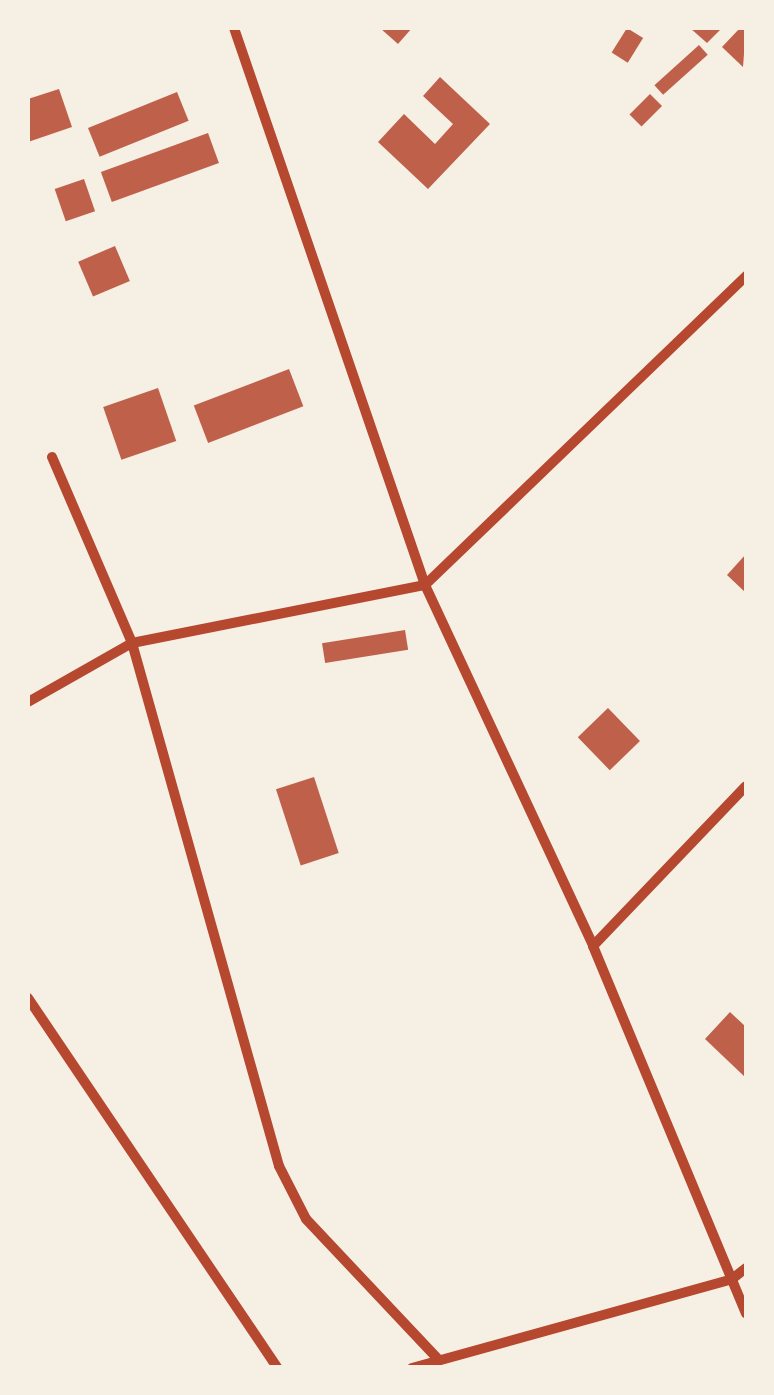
<!DOCTYPE html>
<style>
body{margin:0}
#map{position:relative;width:774px;height:1395px;overflow:hidden;background:#f6efe4;font-family:Rubik,sans-serif}
div>[style]{position:absolute}
[style*='--x']{left:calc(var(--x)*1px);top:calc(var(--y)*1px);width:calc(var(--w)*1px);rotate:calc(var(--a)*1deg)}
.building>*{inset:0;background:#bf614a;transform-origin:0 0}
.minor>*{height:10px;margin:-5px;padding:0 5px;transform-origin:5px;border-radius:5px;background:#b5482f}
span{translate:-50% -50%;white-space:nowrap;text-align:center;line-height:1.15;-webkit-text-stroke:10px #f6efe4;paint-order:stroke}
.frame{position:absolute;inset:0;border:30px solid #f6efe4;pointer-events:none}
</style>
<div id="map">
<div class="building">
<i style="clip-path:polygon(380px 28px,412px 28px,398px 44px)"></i>
<i style="left:627px;top:28px;width:19px;height:29px;rotate:32deg"></i>
<i style="clip-path:polygon(690px 28px,722px 28px,707px 43px)"></i>
<i style="clip-path:polygon(740px 28px,746px 28px,743px 67px,722px 47px)"></i>
<i style="left:699px;top:45px;width:13px;height:60px;rotate:48deg"></i>
<i style="clip-path:polygon(440px 77px,490px 124px,428px 189px,378px 142px,404px 114px,435px 144px,453px 124px,423px 96px)"></i>
<i style="clip-path:polygon(59px 89px,72px 127px,28px 142px,28px 99px)"></i>
<i style="left:177px;top:92px;width:31px;height:96px;rotate:68deg"></i>
<i style="left:650px;top:94px;width:17px;height:29px;rotate:45deg"></i>
<i style="left:208px;top:133px;width:32px;height:114px;rotate:70deg"></i>
<i style="left:84px;top:179px;width:34px;height:31px;rotate:71deg"></i>
<i style="left:115px;top:246px;width:38px;height:40px;rotate:67deg"></i>
<i style="left:289px;top:369px;width:40px;height:102px;rotate:69deg"></i>
<i style="left:158px;top:388px;width:56px;height:58px;rotate:71deg"></i>
<i style="clip-path:polygon(746px 554px,746px 593px,727px 575px)"></i>
<i style="left:405px;top:630px;width:20px;height:84px;rotate:81deg"></i>
<i style="left:608px;top:708px;width:46px;height:42px;rotate:46deg"></i>
<i style="left:314px;top:777px;width:80px;height:40px;rotate:72deg"></i>
<i style="clip-path:polygon(730px 1012px,746px 1027px,746px 1078px,705px 1039px)"></i>
</div>
<div class="minor">
<i style="--x:234;--y:28;--w:589;--a:71.07"></i>
<i style="--x:425;--y:585;--w:398;--a:65"></i>
<i style="--x:593;--y:946;--w:398;--a:67.4"></i>
<i style="--x:52;--y:457;--w:202;--a:66.7"></i>
<i style="--x:132;--y:643;--w:543;--a:74.3"></i>
<i style="--x:279;--y:1166;--w:59;--a:63"></i>
<i style="--x:306;--y:1219;--w:191;--a:46.7"></i>
<i style="--x:28;--y:702;--w:120;--a:-29.6"></i>
<i style="--x:132;--y:643;--w:299;--a:-11.2"></i>
<i style="--x:425;--y:585;--w:446;--a:-43.9"></i>
<i style="--x:593;--y:946;--w:221;--a:-46.3"></i>
<i style="--x:28;--y:998;--w:447;--a:56"></i>
<i style="--x:412;--y:1368;--w:332;--a:-15.5"></i>
<i style="--x:732;--y:1279;--w:18;--a:-38"></i>
</div>
<div class="frame"></div>
</div>
